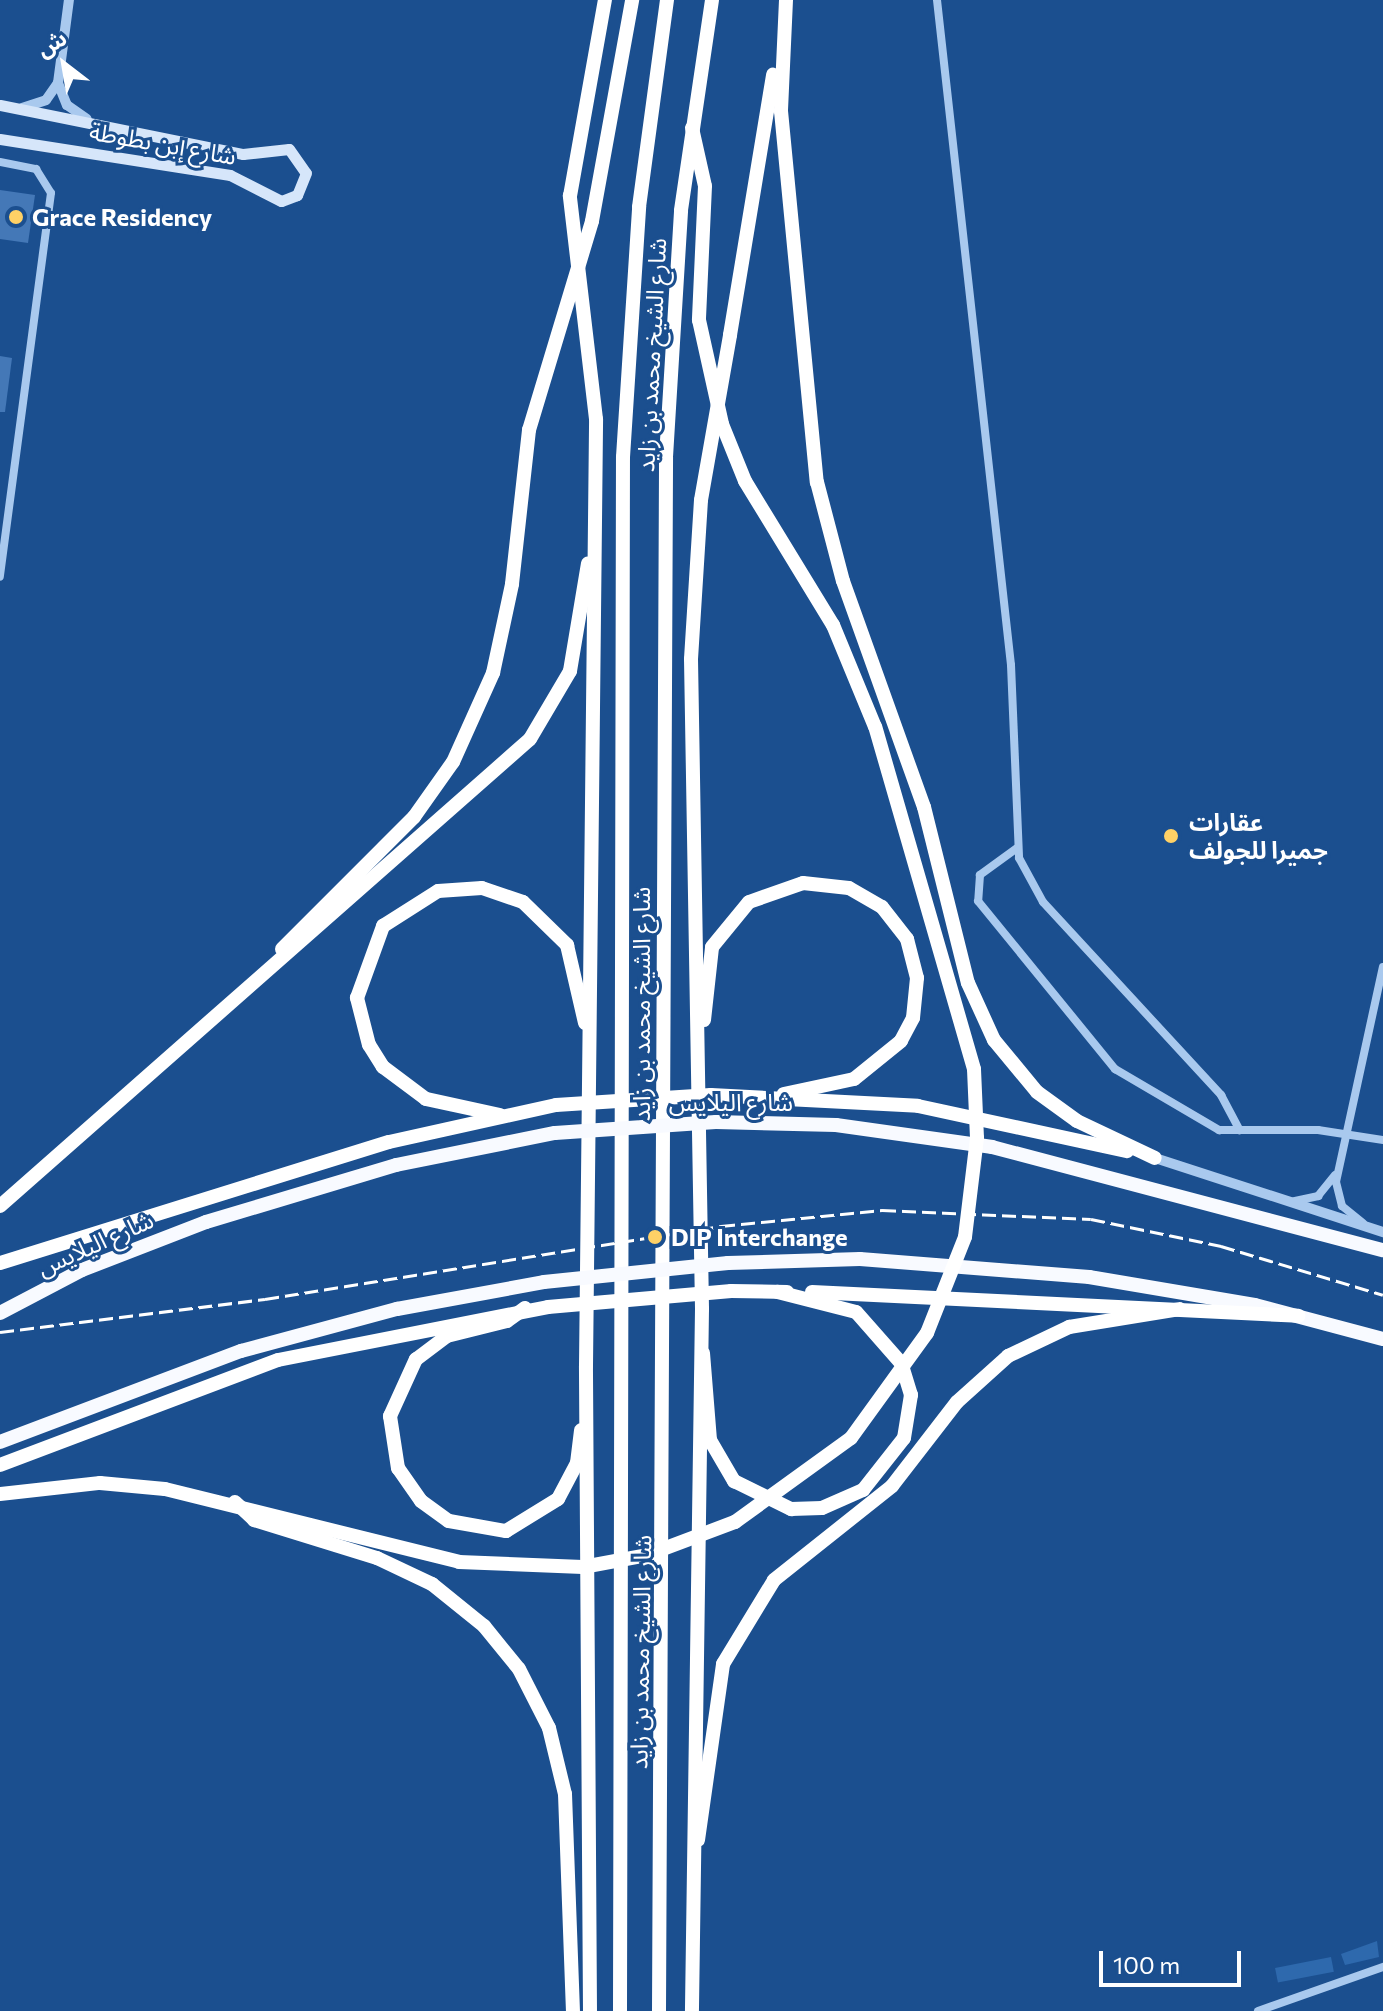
<!DOCTYPE html>
<meta charset="utf-8">
<style>
body{margin:0}
#map{position:relative;width:1383px;height:2011px;overflow:hidden;background:#1b4f8f;font-family:Commissioner,"Noto Sans Arabic",sans-serif}
div>[style]{position:absolute}
[style*='--x']{left:calc(var(--x)*1px);top:calc(var(--y)*1px);width:calc(var(--w)*1px);rotate:calc(var(--a)*1deg)}
.green>*{inset:0;background:#2e69ad;transform-origin:0 0}
.building>*{inset:0;background:#4478b7}
.minor>*{height:8px;margin:-4px;padding:0 4px;transform-origin:4px;border-radius:4px;background:#a9c9ee}
.tertiary>*{height:10px;margin:-5px;padding:0 5px;transform-origin:5px;border-radius:5px;background:#a9c9ee}
.secondary>*{height:11px;margin:-5.5px;padding:0 5.5px;transform-origin:5.5px;border-radius:5.5px;background:#d6e6fa}
.trunk>*{height:14px;margin:-7px;padding:0 7px;transform-origin:7px;border-radius:7px;background:#f8faff}
.motorway>*{height:14px;margin:-7px;padding:0 7px;transform-origin:7px;border-radius:7px;background:#fff}
.rail>*{height:3px;margin-top:-1.5px;transform-origin:0;background:repeating-linear-gradient(90deg,#fff 0 14px,transparent 0 20px)}
.trunk-bridge>*{height:14px;margin:-7px;padding:0 7px;transform-origin:7px;border-radius:7px;background:#f8faff}
.motorway-bridge>*{height:14px;margin:-7px;padding:0 7px;transform-origin:7px;border-radius:7px;background:#fff}
.dots>*{width:22px;height:22px;translate:-50% -50%;box-sizing:border-box;border:4px solid #1b4f8f;border-radius:50%}
span{translate:-50% -50%;white-space:nowrap;text-align:center;line-height:1.15;-webkit-text-stroke:6px #1b4f8f;paint-order:stroke}
.street-label{font-size:24px;color:#fff}
.poi-label{font-size:24px;color:#fff;font-weight:700}
.left{translate:0 -50%;text-align:left}
.north{position:absolute;left:24px;top:24px;width:80px;height:80px;-webkit-text-stroke:6px #1b4f8f;paint-order:stroke;rotate:329deg;font-size:22px;font-weight:700;line-height:32px;text-align:center;color:#fff}
.north::after{content:'';display:block;margin:auto;width:28px;height:36px;background:#fff;clip-path:polygon(50% 0,100% 100%,50% 72%,0 100%)}
.scale{position:absolute;left:1099px;top:1951px;width:142px;height:36px;box-sizing:border-box;border:4px solid #fff;border-top:0;padding-left:10px;font-size:24px;line-height:28px;white-space:nowrap;color:#fff;-webkit-text-stroke:6px #1b4f8f;paint-order:stroke}
</style>
<div id="map">
<div class="green">
<i style="clip-path:polygon(1377px 1941px,1379px 1957px,1345px 1965px,1341px 1954px)"></i>
<i style="left:1331px;top:1957px;width:15px;height:57px;rotate:79deg"></i>
</div>
<div class="building">
<i style="clip-path:polygon(0 190px,35px 195px,28px 243px,0 239px)"></i>
<i style="clip-path:polygon(0 356px,12px 358px,5px 412px,0 412px)"></i>
</div>
<div class="minor">
<i style="--x:937;--y:0;--w:669;--a:83.65"></i>
<i style="--x:1011;--y:665;--w:193;--a:87.6"></i>
<i style="--x:1019;--y:858;--w:50;--a:61.4"></i>
<i style="--x:1043;--y:902;--w:263;--a:47.3"></i>
<i style="--x:1221;--y:1095;--w:40;--a:62"></i>
<i style="--x:0;--y:162;--w:37;--a:11"></i>
<i style="--x:36;--y:169;--w:28;--a:58"></i>
<i style="--x:51;--y:193;--w:387;--a:97.6"></i>
<i style="--x:1017;--y:848;--w:46;--a:143.9"></i>
<i style="--x:980;--y:875;--w:26;--a:94"></i>
<i style="--x:978;--y:901;--w:217;--a:50.8"></i>
<i style="--x:1115;--y:1069;--w:121;--a:30.4"></i>
<i style="--x:1219;--y:1130;--w:99;--a:0"></i>
<i style="--x:1318;--y:1130;--w:66;--a:8.7"></i>
<i style="--x:1295;--y:1201;--w:24;--a:-12"></i>
<i style="--x:1318;--y:1196;--w:27;--a:-51"></i>
<i style="--x:1363;--y:1223;--w:27;--a:-141"></i>
<i style="--x:1342;--y:1206;--w:25;--a:-104"></i>
<i style="--x:1336;--y:1182;--w:220;--a:-77.7"></i>
<i style="--x:1258;--y:2011;--w:133;--a:-19.4"></i>
</div>
<div class="tertiary">
<i style="--x:58;--y:83;--w:24;--a:68"></i>
<i style="--x:67;--y:105;--w:24;--a:35"></i>
<i style="--x:22;--y:108;--w:25;--a:-18"></i>
<i style="--x:46;--y:100;--w:21;--a:-55"></i>
<i style="--x:58;--y:83;--w:84;--a:-82.5"></i>
<i style="--x:1155;--y:1158;--w:240;--a:18"></i>
</div>
<div class="secondary">
<i style="--x:0;--y:105;--w:248;--a:11.4"></i>
<i style="--x:243;--y:154;--w:46;--a:-6.2"></i>
<i style="--x:289;--y:149;--w:29;--a:55"></i>
<i style="--x:306;--y:173;--w:24;--a:112"></i>
<i style="--x:297;--y:195;--w:17;--a:159"></i>
<i style="--x:281;--y:201;--w:57;--a:-153"></i>
<i style="--x:230;--y:175;--w:233;--a:-171.1"></i>
</div>
<div class="trunk">
<i style="--x:716;--y:1122;--w:120;--a:1.4"></i>
<i style="--x:836;--y:1125;--w:158;--a:8"></i>
<i style="--x:992;--y:1147;--w:404;--a:14.8"></i>
<i style="--x:728;--y:1263;--w:132;--a:-1.7"></i>
<i style="--x:860;--y:1259;--w:230;--a:4.5"></i>
<i style="--x:1089;--y:1277;--w:168;--a:9.6"></i>
<i style="--x:1255;--y:1305;--w:132;--a:14.9"></i>
<i style="--x:0;--y:1313;--w:93;--a:-27.7"></i>
<i style="--x:82;--y:1270;--w:133;--a:-21.2"></i>
<i style="--x:206;--y:1222;--w:198;--a:-16.7"></i>
<i style="--x:396;--y:1165;--w:162;--a:-11.4"></i>
<i style="--x:0;--y:1442;--w:258;--a:-20.7"></i>
<i style="--x:241;--y:1351;--w:162;--a:-15.1"></i>
<i style="--x:397;--y:1309;--w:149;--a:-10.4"></i>
</div>
<div class="motorway">
<i style="--x:786;--y:0;--w:111;--a:92.6"></i>
<i style="--x:781;--y:111;--w:373;--a:84.5"></i>
<i style="--x:817;--y:482;--w:102;--a:75.3"></i>
<i style="--x:843;--y:581;--w:240;--a:70.3"></i>
<i style="--x:924;--y:807;--w:181;--a:76"></i>
<i style="--x:968;--y:983;--w:63;--a:65.5"></i>
<i style="--x:994;--y:1040;--w:67;--a:50.4"></i>
<i style="--x:1037;--y:1092;--w:49;--a:35.9"></i>
<i style="--x:1077;--y:1121;--w:86;--a:25.4"></i>
<i style="--x:692;--y:128;--w:59;--a:77.4"></i>
<i style="--x:705;--y:186;--w:134;--a:92.6"></i>
<i style="--x:699;--y:320;--w:107;--a:77.5"></i>
<i style="--x:722;--y:424;--w:61;--a:68"></i>
<i style="--x:745;--y:481;--w:169;--a:58.6"></i>
<i style="--x:833;--y:625;--w:110;--a:67.6"></i>
<i style="--x:592;--y:221;--w:225;--a:-79.7"></i>
<i style="--x:730;--y:335;--w:264;--a:-80.6"></i>
<i style="--x:691;--y:659;--w:650;--a:89.03"></i>
<i style="--x:702;--y:1309;--w:702;--a:90.82"></i>
<i style="--x:282;--y:949;--w:187;--a:-45"></i>
<i style="--x:414;--y:817;--w:67;--a:-54.7"></i>
<i style="--x:453;--y:762;--w:98;--a:-65.8"></i>
<i style="--x:493;--y:673;--w:91;--a:-77.9"></i>
<i style="--x:704;--y:1020;--w:73;--a:-83.7"></i>
<i style="--x:712;--y:947;--w:58;--a:-50.6"></i>
<i style="--x:749;--y:902;--w:57;--a:-19.4"></i>
<i style="--x:803;--y:883;--w:46;--a:6.2"></i>
<i style="--x:849;--y:888;--w:38;--a:30"></i>
<i style="--x:882;--y:907;--w:41;--a:52"></i>
<i style="--x:907;--y:939;--w:40;--a:75.6"></i>
<i style="--x:917;--y:978;--w:40;--a:95.7"></i>
<i style="--x:913;--y:1018;--w:26;--a:118"></i>
<i style="--x:901;--y:1041;--w:60;--a:141"></i>
<i style="--x:854;--y:1079;--w:72;--a:167.9"></i>
<i style="--x:711;--y:1095;--w:207;--a:3"></i>
<i style="--x:918;--y:1106;--w:214;--a:12.2"></i>
<i style="--x:500;--y:1115;--w:76;--a:-167.8"></i>
<i style="--x:426;--y:1099;--w:54;--a:-143.3"></i>
<i style="--x:383;--y:1067;--w:26;--a:-122"></i>
<i style="--x:369;--y:1045;--w:49;--a:-104.3"></i>
<i style="--x:357;--y:998;--w:77;--a:-70.1"></i>
<i style="--x:383;--y:926;--w:65;--a:-32.5"></i>
<i style="--x:438;--y:891;--w:44;--a:-3.9"></i>
<i style="--x:482;--y:888;--w:43;--a:18.9"></i>
<i style="--x:523;--y:902;--w:62;--a:44.3"></i>
<i style="--x:567;--y:945;--w:80;--a:77"></i>
<i style="--x:0;--y:1206;--w:706;--a:-41.38"></i>
<i style="--x:530;--y:739;--w:79;--a:-59.5"></i>
<i style="--x:570;--y:671;--w:109;--a:-80.5"></i>
<i style="--x:0;--y:1263;--w:407;--a:-17.3"></i>
<i style="--x:389;--y:1142;--w:171;--a:-12.5"></i>
<i style="--x:731;--y:1291;--w:56;--a:1"></i>
<i style="--x:812;--y:1292;--w:487;--a:2.8"></i>
<i style="--x:525;--y:1308;--w:22;--a:144"></i>
<i style="--x:507;--y:1321;--w:62;--a:166"></i>
<i style="--x:447;--y:1336;--w:39;--a:143"></i>
<i style="--x:416;--y:1359;--w:63;--a:114.5"></i>
<i style="--x:390;--y:1416;--w:53;--a:81.3"></i>
<i style="--x:398;--y:1468;--w:40;--a:55.1"></i>
<i style="--x:421;--y:1501;--w:34;--a:36"></i>
<i style="--x:449;--y:1521;--w:58;--a:10"></i>
<i style="--x:506;--y:1531;--w:61;--a:-31.6"></i>
<i style="--x:558;--y:1499;--w:41;--a:-62.2"></i>
<i style="--x:577;--y:1463;--w:33;--a:-83"></i>
<i style="--x:703;--y:1353;--w:87;--a:85.4"></i>
<i style="--x:710;--y:1440;--w:48;--a:59.7"></i>
<i style="--x:734;--y:1481;--w:64;--a:26.2"></i>
<i style="--x:791;--y:1509;--w:31;--a:-2"></i>
<i style="--x:822;--y:1508;--w:45;--a:-23.7"></i>
<i style="--x:863;--y:1490;--w:66;--a:-51.7"></i>
<i style="--x:904;--y:1438;--w:44;--a:-80.8"></i>
<i style="--x:911;--y:1395;--w:34;--a:-107"></i>
<i style="--x:901;--y:1363;--w:68;--a:-131.4"></i>
<i style="--x:856;--y:1312;--w:81;--a:-165.6"></i>
<i style="--x:0;--y:1465;--w:297;--a:-20.7"></i>
<i style="--x:278;--y:1360;--w:275;--a:-11.1"></i>
<i style="--x:0;--y:1494;--w:101;--a:-6.3"></i>
<i style="--x:100;--y:1483;--w:65;--a:5.3"></i>
<i style="--x:165;--y:1489;--w:303;--a:13.9"></i>
<i style="--x:235;--y:1502;--w:26;--a:43"></i>
<i style="--x:254;--y:1520;--w:129;--a:17.2"></i>
<i style="--x:377;--y:1558;--w:61;--a:25.3"></i>
<i style="--x:432;--y:1584;--w:67;--a:38.9"></i>
<i style="--x:484;--y:1626;--w:55;--a:50.9"></i>
<i style="--x:519;--y:1669;--w:66;--a:63"></i>
<i style="--x:549;--y:1728;--w:68;--a:76.4"></i>
<i style="--x:565;--y:1794;--w:217;--a:87.9"></i>
<i style="--x:698;--y:1840;--w:178;--a:-81.9"></i>
<i style="--x:723;--y:1664;--w:98;--a:-58.7"></i>
<i style="--x:774;--y:1580;--w:151;--a:-38.5"></i>
<i style="--x:892;--y:1486;--w:106;--a:-52.3"></i>
<i style="--x:957;--y:1402;--w:69;--a:-42"></i>
<i style="--x:1008;--y:1356;--w:68;--a:-25.4"></i>
<i style="--x:1069;--y:1327;--w:112;--a:-9.2"></i>
<i style="--x:590;--y:2011;--w:645;--a:-90.36"></i>
<i style="--x:586;--y:1366;--w:947;--a:-89.39"></i>
<i style="--x:596;--y:419;--w:225;--a:-96.7"></i>
<i style="--x:570;--y:196;--w:199;--a:-79.9"></i>
<i style="--x:620;--y:2011;--w:1554;--a:-89.89"></i>
<i style="--x:623;--y:457;--w:251;--a:-86.3"></i>
<i style="--x:639;--y:207;--w:209;--a:-82.3"></i>
<i style="--x:659;--y:2011;--w:1554;--a:-89.74"></i>
<i style="--x:666;--y:457;--w:247;--a:-86.5"></i>
<i style="--x:681;--y:210;--w:212;--a:-81.6"></i>
</div>
<div class="rail">
<i style="--x:0;--y:1332;--w:267;--a:-7.1"></i>
<i style="--x:265;--y:1299;--w:462;--a:-9.1"></i>
<i style="--x:721;--y:1226;--w:162;--a:-5.7"></i>
<i style="--x:882;--y:1210;--w:209;--a:2.5"></i>
<i style="--x:1091;--y:1219;--w:133;--a:11.7"></i>
<i style="--x:1221;--y:1246;--w:169;--a:16.8"></i>
</div>
<div class="trunk-bridge">
<i style="--x:555;--y:1133;--w:161;--a:-3.9"></i>
<i style="--x:544;--y:1282;--w:185;--a:-5.9"></i>
</div>
<div class="motorway-bridge">
<i style="--x:512;--y:584;--w:155;--a:-83.7"></i>
<i style="--x:529;--y:430;--w:218;--a:-73.2"></i>
<i style="--x:691;--y:659;--w:159;--a:-86.4"></i>
<i style="--x:701;--y:500;--w:168;--a:-80"></i>
<i style="--x:556;--y:1105;--w:155;--a:-3.7"></i>
<i style="--x:548;--y:1307;--w:184;--a:-5"></i>
<i style="--x:459;--y:1562;--w:124;--a:2.3"></i>
<i style="--x:583;--y:1567;--w:65;--a:-10.6"></i>
<i style="--x:647;--y:1555;--w:94;--a:-20.6"></i>
<i style="--x:735;--y:1522;--w:143;--a:-35.9"></i>
<i style="--x:851;--y:1438;--w:130;--a:-54.1"></i>
<i style="--x:927;--y:1333;--w:103;--a:-68.4"></i>
<i style="--x:965;--y:1237;--w:100;--a:-83.1"></i>
<i style="--x:977;--y:1138;--w:69;--a:-92.5"></i>
<i style="--x:974;--y:1069;--w:356;--a:-106.1"></i>
</div>
<div class="dots">
<i style="left:16px;top:217px;background:#ffd166"></i>
<i style="left:1171px;top:836px;background:#ffd166"></i>
<i style="left:655px;top:1237px;background:#ffd166"></i>
</div>
<div class="street-label">
<span style="left:163px;top:143px;rotate:10deg">شارع إبن بطوطة</span>
<span style="left:651px;top:355px;rotate:-87deg">شارع الشيخ محمد بن زايد</span>
<span style="left:641px;top:1004px;rotate:-90deg">شارع الشيخ محمد بن زايد</span>
<span style="left:731px;top:1102px">شارع اليلايس</span>
<span style="left:95px;top:1243px;rotate:-24deg">شارع اليلايس</span>
<span style="left:640px;top:1652px;rotate:-89deg">شارع الشيخ محمد بن زايد</span>
</div>
<div class="poi-label">
<span class="left" style="left:32px;top:217px">Grace Residency</span>
<span class="left" style="left:1189px;top:836px">عقارات<br>جميرا للجولف</span>
<span class="left" style="left:671px;top:1237px">DIP Interchange</span>
</div>
<div class="north">ش</div>
<div class="scale">100 m</div>
</div>
